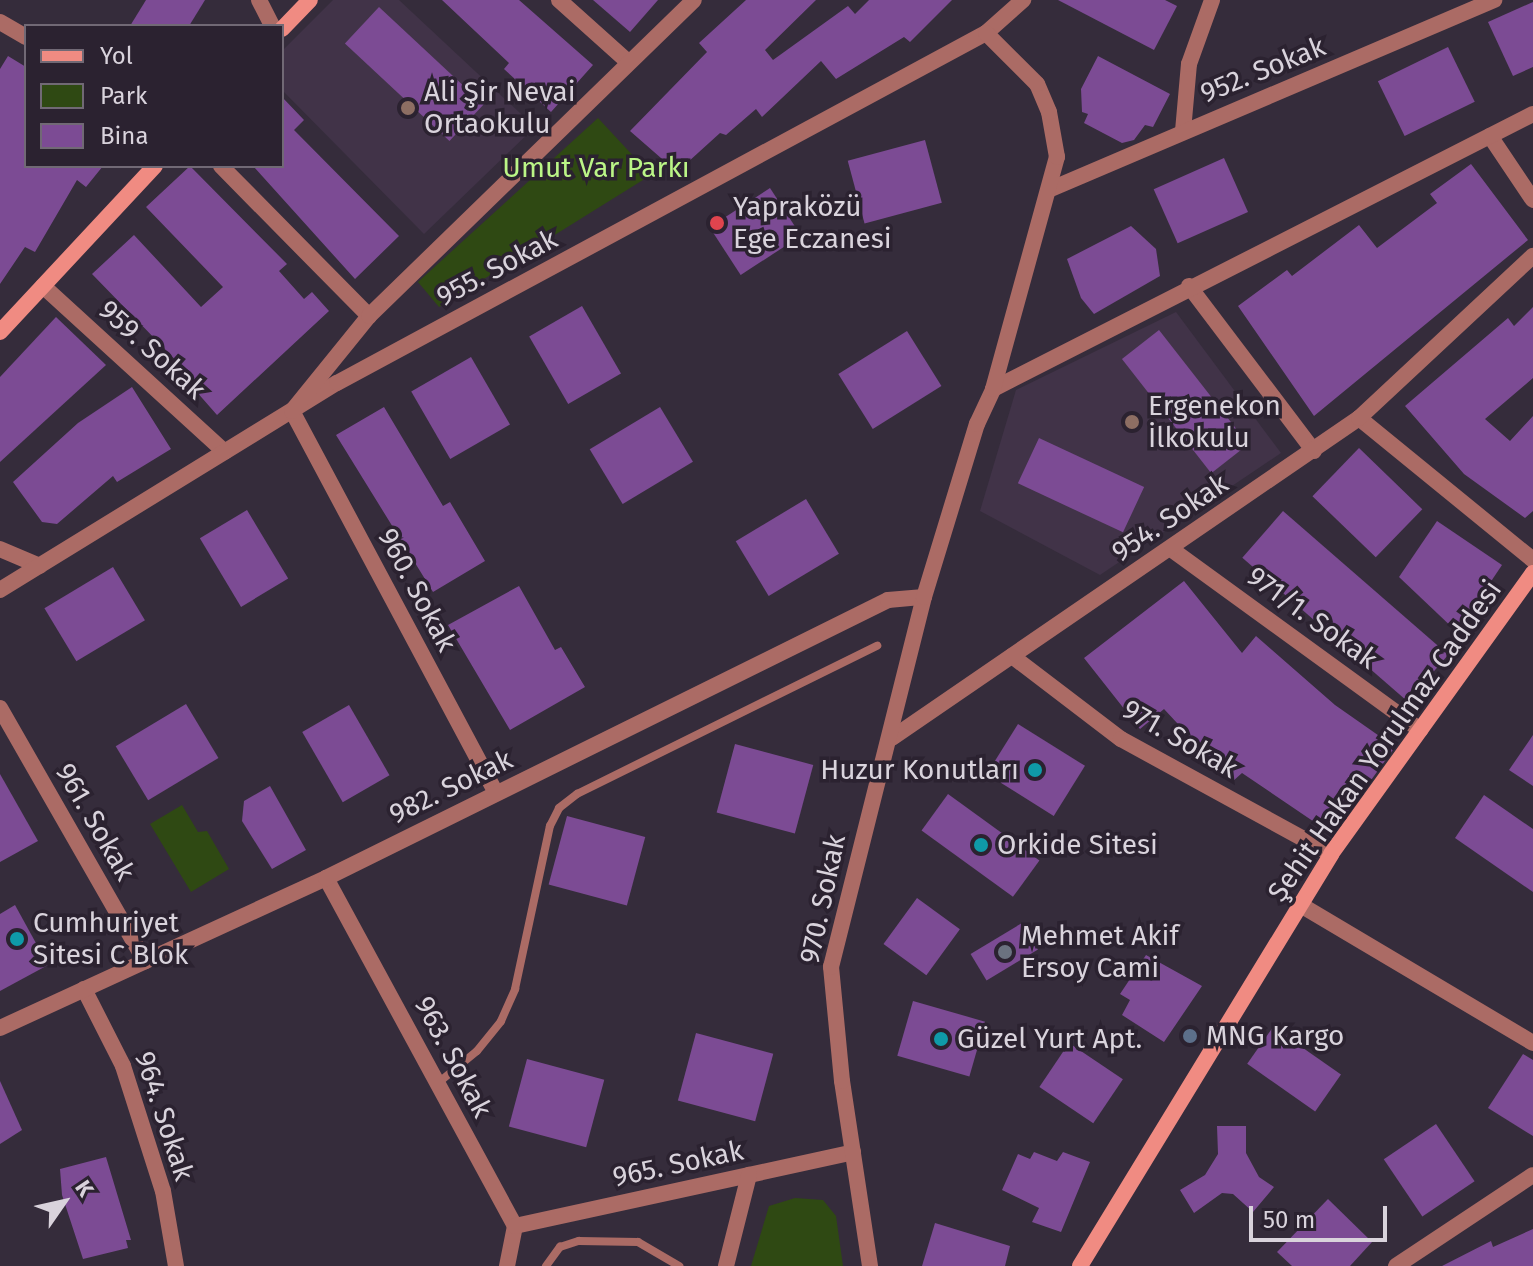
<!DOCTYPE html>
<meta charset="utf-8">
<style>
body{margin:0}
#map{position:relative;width:1533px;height:1266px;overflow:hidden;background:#352c3b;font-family:"Fira Sans",sans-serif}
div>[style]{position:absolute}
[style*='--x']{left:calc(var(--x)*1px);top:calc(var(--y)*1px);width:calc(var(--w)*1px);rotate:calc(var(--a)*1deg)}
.built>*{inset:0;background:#413348}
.green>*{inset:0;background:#2f4913}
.building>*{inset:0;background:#7c4b94;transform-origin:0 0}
.lane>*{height:8px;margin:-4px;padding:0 4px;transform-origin:4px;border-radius:4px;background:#ab6b65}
.street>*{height:16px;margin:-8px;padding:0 8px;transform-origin:8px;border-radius:8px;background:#ab6b65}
.secondary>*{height:16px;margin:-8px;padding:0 8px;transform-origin:8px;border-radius:8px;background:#f08b82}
.dots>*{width:22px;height:22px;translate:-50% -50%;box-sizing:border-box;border:4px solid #2b2230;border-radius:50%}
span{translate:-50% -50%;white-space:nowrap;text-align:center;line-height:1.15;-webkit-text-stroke:7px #2b2230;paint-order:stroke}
.street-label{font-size:28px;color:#d9d3dc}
.poi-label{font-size:28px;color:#d9d3dc}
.left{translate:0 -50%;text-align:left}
.right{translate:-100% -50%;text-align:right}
.park-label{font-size:28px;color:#bbf587}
.legend{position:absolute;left:24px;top:24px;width:260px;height:144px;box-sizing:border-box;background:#2b2230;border:2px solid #716975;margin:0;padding:10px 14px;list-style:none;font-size:24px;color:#d9d3dc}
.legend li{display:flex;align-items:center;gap:16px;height:40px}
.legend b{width:40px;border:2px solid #716975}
.north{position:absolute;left:24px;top:1162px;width:80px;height:80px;-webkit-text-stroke:6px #2b2230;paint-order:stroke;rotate:56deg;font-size:22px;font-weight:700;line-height:32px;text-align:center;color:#d9d3dc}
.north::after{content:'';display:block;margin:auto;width:28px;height:36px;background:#d9d3dc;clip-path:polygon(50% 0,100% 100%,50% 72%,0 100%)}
.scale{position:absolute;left:1249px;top:1206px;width:138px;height:36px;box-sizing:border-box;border:4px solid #d9d3dc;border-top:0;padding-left:10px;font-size:24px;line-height:28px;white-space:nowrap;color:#d9d3dc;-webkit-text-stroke:6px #2b2230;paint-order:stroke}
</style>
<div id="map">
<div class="built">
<i style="clip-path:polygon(333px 0,399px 0,535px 127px,424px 234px,282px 90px,282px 51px)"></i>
<i style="clip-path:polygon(1176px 312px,1281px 453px,1100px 575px,980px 511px,1016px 390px)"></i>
</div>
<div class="green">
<i style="clip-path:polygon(598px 118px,651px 175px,439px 307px,418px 282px)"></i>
<i style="clip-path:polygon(182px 805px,198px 832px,207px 831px,229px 869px,191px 892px,150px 824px)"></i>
<i style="clip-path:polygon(795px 1198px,823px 1200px,836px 1216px,843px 1266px,751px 1266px,769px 1206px)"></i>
</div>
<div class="building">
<i style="clip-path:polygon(146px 0,205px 0,189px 26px,130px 26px)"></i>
<i style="clip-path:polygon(442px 0,519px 0,593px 65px,551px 112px,504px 69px,509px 63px)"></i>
<i style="clip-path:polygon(593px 0,658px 0,630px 32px)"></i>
<i style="clip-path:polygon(746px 0,816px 0,765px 50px,773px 60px,848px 6px,855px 14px,869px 0,952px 0,910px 42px,904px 37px,836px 79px,821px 61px,762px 117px,756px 109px,726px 135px,720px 133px,677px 172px,630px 131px,707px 52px,699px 43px)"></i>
<i style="clip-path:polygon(1058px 0,1165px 0,1177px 6px,1154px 50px)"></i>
<i style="clip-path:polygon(1533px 2px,1533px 67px,1513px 76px,1488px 22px)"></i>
<i style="left:379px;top:7px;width:143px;height:50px;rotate:43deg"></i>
<i style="left:1448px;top:47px;width:61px;height:78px;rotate:64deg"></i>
<i style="clip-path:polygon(8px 56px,26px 67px,26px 166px,103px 166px,86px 187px,77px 180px,35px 252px,25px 247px,0 284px,0 69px)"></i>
<i style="clip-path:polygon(1098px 56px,1170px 94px,1153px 127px,1145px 125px,1134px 140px,1122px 143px,1084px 123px,1088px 114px,1082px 112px,1081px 89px)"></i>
<i style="clip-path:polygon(282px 97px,304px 120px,294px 130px,399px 236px,355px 279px,253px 166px,282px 166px)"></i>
<i style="left:925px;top:140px;width:65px;height:80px;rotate:75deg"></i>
<i style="left:1224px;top:158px;width:59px;height:77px;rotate:66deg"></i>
<i style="clip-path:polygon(1471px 164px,1528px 240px,1314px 416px,1238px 306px,1287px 270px,1292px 276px,1359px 225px,1377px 248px,1437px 203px,1430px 194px)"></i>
<i style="clip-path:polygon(190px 166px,287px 264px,279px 271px,304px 299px,312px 292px,329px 311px,217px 415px,188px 382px,193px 378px,92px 274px,134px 235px,201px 307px,223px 287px,146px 207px)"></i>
<i style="left:770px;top:188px;width:57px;height:72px;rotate:57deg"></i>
<i style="clip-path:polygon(1131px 226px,1156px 249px,1160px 276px,1094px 314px,1081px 298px,1067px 259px)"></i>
<i style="left:582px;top:306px;width:78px;height:61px;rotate:60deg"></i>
<i style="clip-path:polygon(1533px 307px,1533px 378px,1485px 419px,1510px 441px,1533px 416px,1533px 511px,1525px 518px,1464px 474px,1405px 406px,1508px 318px,1514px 326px)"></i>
<i style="clip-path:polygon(56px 317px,106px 365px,0 462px,0 377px)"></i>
<i style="left:1159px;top:330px;width:145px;height:47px;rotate:52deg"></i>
<i style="left:907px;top:331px;width:65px;height:81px;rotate:58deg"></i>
<i style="left:471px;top:357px;width:78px;height:69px;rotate:60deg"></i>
<i style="clip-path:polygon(132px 387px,171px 449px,117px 482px,113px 476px,57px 524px,42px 522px,13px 482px,78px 423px)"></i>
<i style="clip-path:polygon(384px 407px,443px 506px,450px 502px,485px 561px,433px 592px,336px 435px)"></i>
<i style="left:660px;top:407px;width:64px;height:82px;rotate:59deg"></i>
<i style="left:1039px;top:438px;width:116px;height:50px;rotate:25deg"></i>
<i style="left:1359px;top:448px;width:88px;height:67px;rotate:44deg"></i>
<i style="left:806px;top:499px;width:64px;height:82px;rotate:59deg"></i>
<i style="left:247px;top:510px;width:80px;height:55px;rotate:59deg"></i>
<i style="left:1283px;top:511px;width:219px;height:62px;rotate:41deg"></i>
<i style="clip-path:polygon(1437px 521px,1502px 565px,1457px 632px,1399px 577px)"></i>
<i style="left:113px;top:567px;width:62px;height:80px;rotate:59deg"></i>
<i style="clip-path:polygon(1184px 581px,1242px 653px,1256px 636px,1335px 705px,1395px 747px,1332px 834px,1242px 773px,1232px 782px,1164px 709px,1140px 729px,1084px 658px)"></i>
<i style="clip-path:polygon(519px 586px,555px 650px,561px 647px,585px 687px,510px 730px,448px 625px)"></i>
<i style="left:186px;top:704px;width:63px;height:82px;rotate:59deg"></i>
<i style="left:349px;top:705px;width:81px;height:54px;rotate:60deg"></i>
<i style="left:1018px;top:724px;width:79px;height:59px;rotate:32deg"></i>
<i style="clip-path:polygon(1533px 735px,1533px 786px,1509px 770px)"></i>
<i style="left:735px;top:744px;width:81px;height:71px;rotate:15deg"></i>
<i style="clip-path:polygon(0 774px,38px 841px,0 862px)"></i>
<i style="clip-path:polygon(270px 786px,306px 850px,272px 869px,242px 821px,244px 801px)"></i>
<i style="left:948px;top:794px;width:113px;height:45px;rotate:36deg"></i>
<i style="clip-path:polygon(1484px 795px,1533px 829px,1533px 892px,1455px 838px)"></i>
<i style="left:567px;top:816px;width:81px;height:71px;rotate:15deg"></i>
<i style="left:917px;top:898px;width:53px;height:57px;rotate:36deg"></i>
<i style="clip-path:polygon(15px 905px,48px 965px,0 991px,0 914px)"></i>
<i style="left:1022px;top:923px;width:31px;height:60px;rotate:59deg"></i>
<i style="clip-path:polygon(1146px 955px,1202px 986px,1164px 1042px,1122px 1015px,1130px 1000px,1120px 994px)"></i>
<i style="left:913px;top:1001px;width:75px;height:57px;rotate:16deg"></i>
<i style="left:1273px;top:1027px;width:83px;height:45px;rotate:35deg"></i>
<i style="left:696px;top:1033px;width:80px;height:70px;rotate:15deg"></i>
<i style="left:1069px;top:1043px;width:65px;height:53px;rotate:34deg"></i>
<i style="clip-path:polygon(1523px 1054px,1533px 1060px,1533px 1136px,1488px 1108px)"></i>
<i style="left:527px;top:1059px;width:80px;height:70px;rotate:15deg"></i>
<i style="clip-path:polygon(0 1081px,22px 1130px,0 1144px)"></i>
<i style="left:1436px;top:1124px;width:69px;height:63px;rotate:56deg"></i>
<i style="clip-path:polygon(1217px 1126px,1246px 1126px,1246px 1153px,1259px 1177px,1274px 1187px,1253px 1212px,1233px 1194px,1222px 1193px,1194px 1213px,1180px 1190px,1205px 1175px,1218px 1154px)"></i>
<i style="clip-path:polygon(1034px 1152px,1057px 1161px,1063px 1152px,1090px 1162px,1061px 1232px,1032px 1222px,1039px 1208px,1002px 1190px,1018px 1154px,1030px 1159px)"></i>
<i style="clip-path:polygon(106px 1157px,131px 1240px,126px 1240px,128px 1248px,83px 1259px,62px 1195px,60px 1169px)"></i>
<i style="clip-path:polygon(1328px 1199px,1372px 1242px,1350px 1266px,1292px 1266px,1277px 1252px)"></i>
<i style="clip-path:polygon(935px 1223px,1010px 1246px,1005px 1266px,922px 1266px)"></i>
<i style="clip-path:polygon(1533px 1229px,1533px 1266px,1442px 1266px,1491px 1241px,1493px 1247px)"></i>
</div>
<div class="lane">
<i style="--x:438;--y:1083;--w:50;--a:-39.4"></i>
<i style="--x:477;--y:1051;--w:38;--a:-51"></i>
<i style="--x:501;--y:1021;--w:35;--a:-66"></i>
<i style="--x:515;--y:989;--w:167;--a:-77.9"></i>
<i style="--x:550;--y:826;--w:20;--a:-63"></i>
<i style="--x:559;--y:808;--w:23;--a:-38"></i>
<i style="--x:577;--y:794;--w:335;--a:-26.3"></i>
<i style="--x:546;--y:1266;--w:24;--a:-54"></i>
<i style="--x:560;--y:1247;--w:20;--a:-18"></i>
<i style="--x:579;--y:1241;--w:59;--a:1"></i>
<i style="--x:638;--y:1242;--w:48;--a:30.3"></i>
</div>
<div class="street">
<i style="--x:259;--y:0;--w:29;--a:63"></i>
<i style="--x:559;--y:0;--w:91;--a:41.9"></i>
<i style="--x:0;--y:22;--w:30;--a:30"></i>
<i style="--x:1183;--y:131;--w:67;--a:-84.9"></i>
<i style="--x:1189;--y:64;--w:68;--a:-70.2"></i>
<i style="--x:1490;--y:136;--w:77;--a:56.1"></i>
<i style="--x:221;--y:166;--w:211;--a:45.4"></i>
<i style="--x:1051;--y:189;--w:482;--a:-23.1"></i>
<i style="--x:43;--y:286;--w:246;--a:42.4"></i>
<i style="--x:1189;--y:286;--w:207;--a:52.9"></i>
<i style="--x:993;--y:389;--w:606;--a:-26.99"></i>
<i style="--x:1359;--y:418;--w:225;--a:39.2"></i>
<i style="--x:0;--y:549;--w:43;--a:23"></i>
<i style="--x:1171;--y:549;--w:308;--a:36"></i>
<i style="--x:0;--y:590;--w:395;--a:-31.6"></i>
<i style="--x:337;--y:383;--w:737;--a:-28.34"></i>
<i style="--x:986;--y:33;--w:50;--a:-41.7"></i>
<i style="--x:1012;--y:656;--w:137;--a:37.3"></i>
<i style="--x:1121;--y:739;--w:239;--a:28.7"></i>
<i style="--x:0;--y:708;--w:292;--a:60.2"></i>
<i style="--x:892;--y:738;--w:566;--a:-34.42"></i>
<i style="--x:1359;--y:418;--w:238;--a:-43"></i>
<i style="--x:496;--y:793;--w:433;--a:-118.1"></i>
<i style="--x:292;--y:411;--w:122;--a:-51"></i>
<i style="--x:369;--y:316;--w:453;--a:-44.2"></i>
<i style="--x:326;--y:878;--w:396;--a:61.5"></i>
<i style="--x:515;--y:1226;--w:41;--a:101.3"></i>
<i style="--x:1299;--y:904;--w:272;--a:30.7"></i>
<i style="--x:84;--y:989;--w:86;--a:63.1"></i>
<i style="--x:123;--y:1066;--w:131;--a:72.3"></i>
<i style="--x:163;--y:1191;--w:76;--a:80.2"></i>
<i style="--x:0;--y:1028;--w:359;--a:-24.7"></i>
<i style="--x:326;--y:878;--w:627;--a:-26.32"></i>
<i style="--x:888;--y:600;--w:36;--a:-5"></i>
<i style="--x:515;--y:1226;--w:346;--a:-12.3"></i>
<i style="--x:726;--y:1266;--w:94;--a:-75.8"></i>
<i style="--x:870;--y:1266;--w:187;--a:-98.6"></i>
<i style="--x:842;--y:1081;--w:115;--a:-95.5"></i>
<i style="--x:831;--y:967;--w:382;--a:-75.9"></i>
<i style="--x:924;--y:597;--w:181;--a:-73"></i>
<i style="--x:977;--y:424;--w:38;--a:-65"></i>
<i style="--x:993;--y:389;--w:241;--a:-74.6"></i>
<i style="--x:1057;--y:157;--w:46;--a:-100.1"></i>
<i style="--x:1049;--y:112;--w:30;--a:-113"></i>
<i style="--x:1037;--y:84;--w:72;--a:-135"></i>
<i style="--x:1396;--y:1266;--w:164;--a:-33.6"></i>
</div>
<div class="secondary">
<i style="--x:282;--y:29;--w:40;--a:-46"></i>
<i style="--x:0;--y:332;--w:227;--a:-47"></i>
<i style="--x:1080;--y:1266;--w:482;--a:-58.6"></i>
<i style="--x:1331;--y:854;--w:346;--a:-54.3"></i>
</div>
<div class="dots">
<i style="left:408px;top:108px;background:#8d6e63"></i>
<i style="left:717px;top:223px;background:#e0444e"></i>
<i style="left:1132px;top:422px;background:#8d6e63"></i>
<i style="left:1035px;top:770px;background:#0f9aa8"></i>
<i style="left:981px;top:845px;background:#0f9aa8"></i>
<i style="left:17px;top:939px;background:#0f9aa8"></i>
<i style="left:1005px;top:952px;background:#6b7280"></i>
<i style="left:1190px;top:1036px;background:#5c6f8a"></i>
<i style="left:941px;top:1039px;background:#0f9aa8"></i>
</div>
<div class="street-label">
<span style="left:1263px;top:70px;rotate:-22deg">952. Sokak</span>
<span style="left:497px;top:268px;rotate:-28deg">955. Sokak</span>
<span style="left:152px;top:350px;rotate:42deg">959. Sokak</span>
<span style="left:1170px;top:518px;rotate:-34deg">954. Sokak</span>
<span style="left:417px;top:590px;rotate:62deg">960. Sokak</span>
<span style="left:1312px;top:618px;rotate:36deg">971/1. Sokak</span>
<span style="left:1180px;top:739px;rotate:30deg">971. Sokak</span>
<span style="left:1385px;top:741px;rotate:-55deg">Şehit Hakan Yorulmaz Caddesi</span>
<span style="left:451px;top:787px;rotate:-26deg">982. Sokak</span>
<span style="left:95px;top:822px;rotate:60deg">961. Sokak</span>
<span style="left:823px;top:899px;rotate:-78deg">970. Sokak</span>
<span style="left:453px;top:1057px;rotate:62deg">963. Sokak</span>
<span style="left:164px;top:1116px;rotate:72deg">964. Sokak</span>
<span style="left:678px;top:1164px;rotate:-12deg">965. Sokak</span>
</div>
<div class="poi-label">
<span class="left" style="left:424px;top:108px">Ali Şir Nevai<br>Ortaokulu</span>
<span class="left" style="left:733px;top:223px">Yapraközü<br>Ege Eczanesi</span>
<span class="left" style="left:1148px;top:422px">Ergenekon<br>İlkokulu</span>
<span class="right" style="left:1019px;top:770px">Huzur Konutları</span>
<span class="left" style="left:997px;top:845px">Orkide Sitesi</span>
<span class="left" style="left:33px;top:939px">Cumhuriyet<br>Sitesi C Blok</span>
<span class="left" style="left:1021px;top:952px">Mehmet Akif<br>Ersoy Cami</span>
<span class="left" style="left:1206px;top:1036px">MNG Kargo</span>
<span class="left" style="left:957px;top:1039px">Güzel Yurt Apt.</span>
</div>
<div class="park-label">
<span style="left:596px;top:168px">Umut Var Parkı</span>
</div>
<ul class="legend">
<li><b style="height:10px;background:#f08b82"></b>Yol</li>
<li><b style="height:22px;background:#2f4913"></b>Park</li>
<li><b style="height:22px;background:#7c4b94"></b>Bina</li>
</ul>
<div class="north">K</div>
<div class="scale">50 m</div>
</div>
